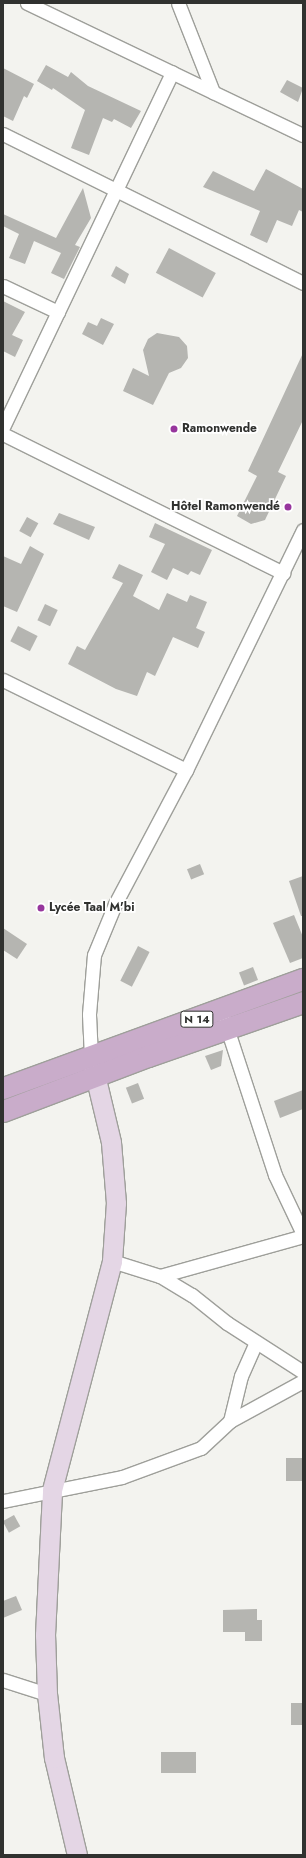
<!DOCTYPE html>
<meta charset="utf-8">
<style>
body{margin:0}
#map{position:relative;width:306px;height:1858px;overflow:hidden;background:#f3f3ef;font-family:Jost,sans-serif}
div>[style]{position:absolute}
[style*='--x']{left:calc(var(--x)*1px);top:calc(var(--y)*1px);width:calc(var(--w)*1px);rotate:calc(var(--a)*1deg)}
.building>*{inset:0;background:#b5b5b1;transform-origin:0 0}
.roads{filter:drop-shadow(1px 0 #9e9f9a) drop-shadow(-1px 0 #9e9f9a) drop-shadow(0 1px #9e9f9a) drop-shadow(0 -1px #9e9f9a)}
.street>*{height:13px;margin:-6.5px;padding:0 6.5px;transform-origin:6.5px;border-radius:6.5px;background:#fff}
.secondary>*{height:19px;margin:-9.5px;padding:0 9.5px;transform-origin:9.5px;border-radius:9.5px;background:#e4d6e5}
.primary>*{height:21px;margin:-10.5px;padding:0 10.5px;transform-origin:10.5px;border-radius:10.5px;background:#c9acca}
.dots>*{width:11px;height:11px;translate:-50% -50%;box-sizing:border-box;border:2px solid #fff;border-radius:50%}
span{translate:-50% -50%;white-space:nowrap;text-align:center;line-height:1.15;-webkit-text-stroke:3.5px #fff;paint-order:stroke}
.shield-label span{padding:1px 3px;background:#fff;border:1px solid;border-radius:3px;-webkit-text-stroke-width:0}
.shield-label{font-size:11px;color:#30312f;font-weight:700}
.poi-label{font-size:12px;color:#30312f;font-weight:700}
.left{translate:0 -50%;text-align:left}
.right{translate:-100% -50%;text-align:right}
.frame{position:absolute;inset:0;border:4px solid #30312f;pointer-events:none}
</style>
<div id="map">
<div class="building">
<i style="clip-path:polygon(46px 65px,68px 77px,71px 72px,88px 86px,141px 111px,131px 128px,114px 119px,112px 122px,103px 118px,89px 155px,71px 148px,85px 110px,53px 88px,52px 90px,37px 81px)"></i>
<i style="clip-path:polygon(3px 68px,34px 84px,27px 98px,24px 96px,13px 121px,3px 116px)"></i>
<i style="clip-path:polygon(287px 80px,303px 88px,298px 102px,280px 92px)"></i>
<i style="clip-path:polygon(266px 169px,303px 189px,303px 212px,299px 210px,292px 226px,277px 220px,267px 243px,250px 235px,260px 211px,203px 187px,213px 171px,254px 191px)"></i>
<i style="clip-path:polygon(83px 188px,91px 218px,75px 245px,80px 247px,64px 279px,51px 273px,61px 253px,34px 241px,25px 264px,9px 258px,19px 234px,3px 226px,3px 214px,56px 238px)"></i>
<i style="left:169px;top:248px;width:53px;height:28px;rotate:28deg"></i>
<i style="clip-path:polygon(116px 266px,129px 274px,125px 284px,111px 276px)"></i>
<i style="clip-path:polygon(3px 301px,25px 312px,12px 335px,23px 340px,15px 357px,3px 351px)"></i>
<i style="clip-path:polygon(101px 318px,114px 324px,103px 345px,82px 334px,88px 322px,97px 326px)"></i>
<i style="clip-path:polygon(157px 333px,179px 337px,187px 346px,188px 358px,181px 368px,169px 373px,153px 405px,123px 391px,133px 368px,149px 376px,143px 350px,148px 339px)"></i>
<i style="clip-path:polygon(303px 353px,303px 420px,278px 472px,286px 476px,265px 520px,251px 524px,237px 516px,257px 476px,248px 471px)"></i>
<i style="clip-path:polygon(59px 513px,95px 527px,89px 540px,53px 524px)"></i>
<i style="left:27px;top:517px;width:13px;height:16px;rotate:29deg"></i>
<i style="clip-path:polygon(155px 523px,212px 550px,200px 575px,191px 571px,188px 575px,173px 568px,167px 580px,151px 572px,165px 544px,149px 537px)"></i>
<i style="clip-path:polygon(30px 546px,44px 554px,17px 612px,3px 606px,3px 556px,21px 564px)"></i>
<i style="clip-path:polygon(119px 564px,143px 575px,133px 596px,159px 610px,167px 593px,187px 602px,190px 595px,207px 602px,196px 628px,205px 632px,198px 648px,173px 637px,155px 676px,147px 672px,137px 696px,116px 689px,68px 664px,77px 646px,85px 650px,123px 583px,112px 578px)"></i>
<i style="left:45px;top:604px;width:14px;height:18px;rotate:25deg"></i>
<i style="left:18px;top:626px;width:22px;height:17px;rotate:27deg"></i>
<i style="left:200px;top:864px;width:11px;height:14px;rotate:68deg"></i>
<i style="clip-path:polygon(303px 876px,303px 916px,301px 916px,289px 881px)"></i>
<i style="clip-path:polygon(294px 915px,303px 937px,303px 958px,290px 963px,273px 923px)"></i>
<i style="clip-path:polygon(3px 928px,27px 944px,17px 959px,3px 950px)"></i>
<i style="left:138px;top:946px;width:13px;height:39px;rotate:27deg"></i>
<i style="left:253px;top:967px;width:14px;height:15px;rotate:69deg"></i>
<i style="clip-path:polygon(223px 1050px,221px 1066px,211px 1070px,205px 1056px)"></i>
<i style="left:138px;top:1083px;width:17px;height:13px;rotate:69deg"></i>
<i style="clip-path:polygon(303px 1090px,303px 1109px,280px 1118px,274px 1101px)"></i>
<i style="left:286px;top:1458px;width:17px;height:23px"></i>
<i style="left:14px;top:1515px;width:13px;height:13px;rotate:61deg"></i>
<i style="clip-path:polygon(16px 1596px,22px 1610px,3px 1618px,3px 1601px)"></i>
<i style="clip-path:polygon(257px 1609px,257px 1620px,262px 1620px,262px 1641px,245px 1641px,245px 1632px,223px 1632px,223px 1610px)"></i>
<i style="left:291px;top:1703px;width:12px;height:22px"></i>
<i style="left:196px;top:1752px;width:21px;height:35px;rotate:90deg"></i>
</div>
<div class="roads">
<div class="street">
<i style="--x:27;--y:3;--w:306;--a:25.6"></i>
<i style="--x:178;--y:3;--w:96;--a:68.5"></i>
<i style="--x:3;--y:134;--w:335;--a:26.4"></i>
<i style="--x:3;--y:286;--w:61;--a:25.3"></i>
<i style="--x:3;--y:427;--w:393;--a:-64.5"></i>
<i style="--x:3;--y:434;--w:313;--a:26.4"></i>
<i style="--x:3;--y:680;--w:204;--a:26.2"></i>
<i style="--x:225;--y:1022;--w:161;--a:71.9"></i>
<i style="--x:275;--y:1175;--w:65;--a:64.6"></i>
<i style="--x:91;--y:1057;--w:43;--a:-92.7"></i>
<i style="--x:89;--y:1014;--w:59;--a:-85.2"></i>
<i style="--x:94;--y:955;--w:55;--a:-67.6"></i>
<i style="--x:115;--y:904;--w:152;--a:-62.1"></i>
<i style="--x:186;--y:770;--w:267;--a:-64"></i>
<i style="--x:112;--y:1261;--w:50;--a:17.4"></i>
<i style="--x:160;--y:1276;--w:37;--a:31"></i>
<i style="--x:192;--y:1295;--w:45;--a:38.7"></i>
<i style="--x:227;--y:1323;--w:90;--a:32.8"></i>
<i style="--x:160;--y:1276;--w:148;--a:-15.6"></i>
<i style="--x:230;--y:1421;--w:46;--a:-76.3"></i>
<i style="--x:241;--y:1376;--w:37;--a:-66"></i>
<i style="--x:3;--y:1501;--w:121;--a:-11.4"></i>
<i style="--x:122;--y:1477;--w:84;--a:-20.2"></i>
<i style="--x:201;--y:1448;--w:40;--a:-43"></i>
<i style="--x:230;--y:1421;--w:83;--a:-28.7"></i>
<i style="--x:3;--y:1680;--w:46;--a:17.7"></i>
</div>
<div class="secondary">
<i style="--x:77;--y:1855;--w:100;--a:-103.3"></i>
<i style="--x:54;--y:1758;--w:64;--a:-96.2"></i>
<i style="--x:47;--y:1694;--w:59;--a:-91.9"></i>
<i style="--x:45;--y:1635;--w:145;--a:-87.2"></i>
<i style="--x:52;--y:1490;--w:237;--a:-75.3"></i>
<i style="--x:112;--y:1261;--w:58;--a:-86.1"></i>
<i style="--x:116;--y:1203;--w:61;--a:-94.7"></i>
<i style="--x:111;--y:1142;--w:82;--a:-103.4"></i>
</div>
<div class="primary">
<i style="--x:3;--y:1088;--w:319;--a:-20"></i>
<i style="--x:3;--y:1111;--w:155;--a:-20.8"></i>
<i style="--x:148;--y:1056;--w:164;--a:-19.2"></i>
</div>
</div>
<div class="dots">
<i style="left:174px;top:429px;background:#97369d"></i>
<i style="left:288px;top:507px;background:#97369d"></i>
<i style="left:41px;top:908px;background:#97369d"></i>
</div>
<div class="shield-label">
<span style="left:197px;top:1019px">N 14</span>
</div>
<div class="poi-label">
<span class="left" style="left:182px;top:429px">Ramonwende</span>
<span class="right" style="left:280px;top:507px">Hôtel Ramonwendé</span>
<span class="left" style="left:49px;top:908px">Lycée Taal M'bi</span>
</div>
<div class="frame"></div>
</div>
